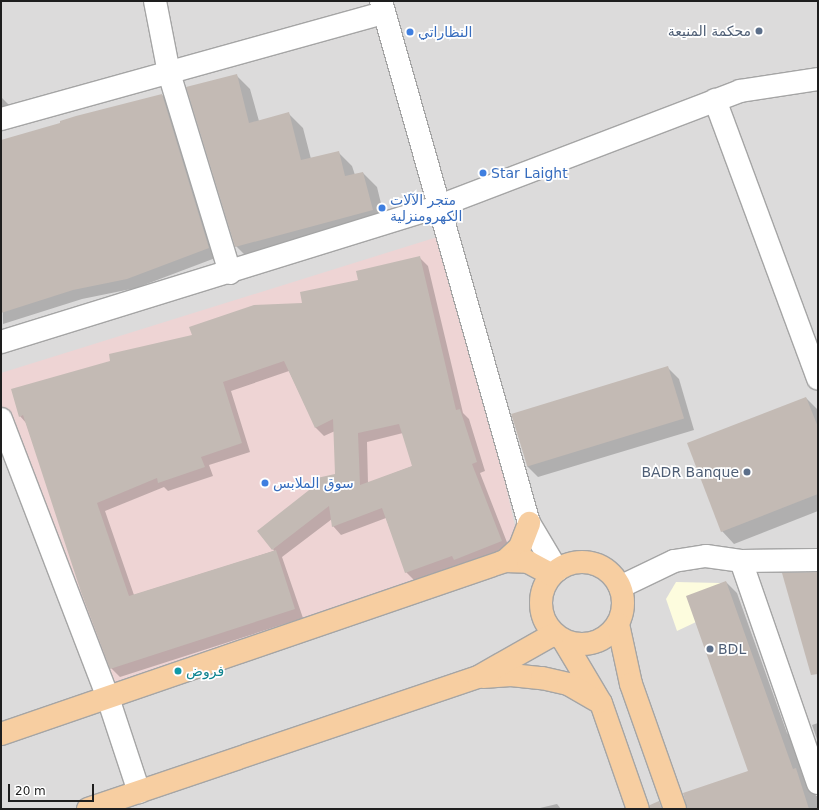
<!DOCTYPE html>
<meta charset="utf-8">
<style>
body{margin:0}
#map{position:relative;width:819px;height:810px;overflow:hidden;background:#eeebe4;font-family:"DejaVu Sans","Noto Sans Arabic",sans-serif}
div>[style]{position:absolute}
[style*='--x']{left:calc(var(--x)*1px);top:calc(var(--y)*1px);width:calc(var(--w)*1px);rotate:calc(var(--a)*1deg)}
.residential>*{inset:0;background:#dcdbdb;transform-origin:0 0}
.commercial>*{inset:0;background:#eed4d4}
.education>*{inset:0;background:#fdfcde}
.shadow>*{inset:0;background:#0003}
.building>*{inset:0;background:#c3bab4;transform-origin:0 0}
.roads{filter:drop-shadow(1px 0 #a5a5a5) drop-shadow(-1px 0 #a5a5a5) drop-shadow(0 1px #a5a5a5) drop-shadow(0 -1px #a5a5a5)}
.minor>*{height:22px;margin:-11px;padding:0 11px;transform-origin:11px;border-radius:11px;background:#fff}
.major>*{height:22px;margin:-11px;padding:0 11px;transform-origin:11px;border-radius:11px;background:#f7cea1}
.major>.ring{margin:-11px;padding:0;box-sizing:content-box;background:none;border:22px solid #f7cea1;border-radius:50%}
.dots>*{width:11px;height:11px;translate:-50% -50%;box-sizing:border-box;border:2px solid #fff;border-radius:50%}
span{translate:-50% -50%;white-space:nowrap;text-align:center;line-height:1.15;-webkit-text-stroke:3.5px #fff;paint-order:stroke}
.service-label{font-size:14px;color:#4e5e75}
.right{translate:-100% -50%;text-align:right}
.left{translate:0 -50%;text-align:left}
.shop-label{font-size:14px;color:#366cbe}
.culture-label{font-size:14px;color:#0d838f}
.frame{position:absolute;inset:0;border:2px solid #1e1e1e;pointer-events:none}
.scale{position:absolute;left:8px;top:784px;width:86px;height:18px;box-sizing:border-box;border:2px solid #1e1e1e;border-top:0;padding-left:5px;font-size:12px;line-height:14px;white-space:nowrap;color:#1e1e1e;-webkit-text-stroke:3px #fff;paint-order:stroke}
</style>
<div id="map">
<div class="residential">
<i style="left:1px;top:1px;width:817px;height:808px"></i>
</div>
<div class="commercial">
<i style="clip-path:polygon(447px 234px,520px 547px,108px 698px,1px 419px,1px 373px)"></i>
</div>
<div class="education">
<i style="clip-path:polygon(676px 582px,720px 583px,730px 606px,677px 631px,666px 599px)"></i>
</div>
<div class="shadow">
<i style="clip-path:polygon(236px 75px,250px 89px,259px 121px,289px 114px,303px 128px,311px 159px,338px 152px,352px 166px,355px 175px,363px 173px,377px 187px,386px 224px,250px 260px,236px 246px)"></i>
<i style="clip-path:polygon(162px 95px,172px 104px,218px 257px,136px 288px,82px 299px,3px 324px,1px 141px)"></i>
<i style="clip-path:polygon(1px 97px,14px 110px,1px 120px)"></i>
<i style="clip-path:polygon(evenodd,419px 257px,428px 266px,463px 413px,469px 419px,485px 471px,480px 473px,510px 550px,464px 569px,460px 565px,415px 581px,406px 572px,386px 518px,341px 535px,333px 526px,332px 519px,282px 557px,303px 618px,120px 677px,111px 668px,26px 423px,20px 416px,112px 362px,303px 304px,419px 257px,289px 371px,316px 428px,324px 436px,335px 431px,336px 475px,273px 549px,274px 551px,134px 595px,105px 511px,164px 487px,168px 491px,213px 476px,209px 465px,250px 452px,231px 391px,289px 371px,419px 257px,403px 433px,413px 466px,368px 483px,367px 442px,403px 433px)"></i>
<i style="clip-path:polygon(668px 368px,679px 379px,694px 430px,538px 477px,527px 466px)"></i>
<i style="clip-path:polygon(806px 398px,818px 410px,818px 511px,734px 544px,722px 531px)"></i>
<i style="clip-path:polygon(726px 582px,737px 593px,787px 733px,798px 743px,816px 796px,818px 796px,818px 809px,690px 809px,749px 771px)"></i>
<i style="clip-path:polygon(818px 723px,818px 742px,812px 725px)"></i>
<i style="clip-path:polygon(557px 804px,561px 809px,540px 809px,540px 808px)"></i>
</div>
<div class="building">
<i style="clip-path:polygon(237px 74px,249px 123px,289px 112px,301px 160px,339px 151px,345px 176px,363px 172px,373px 210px,235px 247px,186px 87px)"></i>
<i style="clip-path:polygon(162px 94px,209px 248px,127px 279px,73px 290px,1px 313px,1px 140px,60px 123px,60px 121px,76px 116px)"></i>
<i style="clip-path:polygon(evenodd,420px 256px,456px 410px,460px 409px,477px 462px,472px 464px,502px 541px,454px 560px,452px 556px,405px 573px,382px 508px,332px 527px,329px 506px,272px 550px,257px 531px,318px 483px,317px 478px,335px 474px,333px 419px,315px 428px,284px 361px,223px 382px,242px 443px,201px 457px,205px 467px,158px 483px,157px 478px,97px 503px,129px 596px,276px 550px,295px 609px,110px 669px,81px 592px,23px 415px,19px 417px,11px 389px,110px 361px,109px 354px,192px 335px,189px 327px,254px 305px,302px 303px,300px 292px,358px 280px,356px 271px,420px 256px,399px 424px,412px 466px,360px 485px,358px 433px,399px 424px)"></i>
<i style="left:668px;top:366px;width:55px;height:164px;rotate:73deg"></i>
<i style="clip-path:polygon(806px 397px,818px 427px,818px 494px,721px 532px,687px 443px)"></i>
<i style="clip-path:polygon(818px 572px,818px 674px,811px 675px,782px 573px)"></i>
<i style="clip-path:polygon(726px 581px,793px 769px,796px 768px,809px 809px,687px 809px,683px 793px,748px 771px,686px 596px)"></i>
<i style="clip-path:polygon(659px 801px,662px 809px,650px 809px,650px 805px)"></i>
</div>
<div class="roads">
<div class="minor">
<i style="--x:155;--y:1;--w:73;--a:79"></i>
<i style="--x:169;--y:73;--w:209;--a:73"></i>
<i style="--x:381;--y:1;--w:543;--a:74.17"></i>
<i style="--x:529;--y:523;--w:55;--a:59.2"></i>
<i style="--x:715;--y:100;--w:297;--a:69.7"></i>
<i style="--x:1;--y:119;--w:397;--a:-15.5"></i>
<i style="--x:1;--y:342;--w:459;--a:-17.2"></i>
<i style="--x:439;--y:206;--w:322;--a:-20.9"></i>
<i style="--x:740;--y:91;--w:79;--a:-8.7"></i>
<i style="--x:1;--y:419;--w:299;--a:69"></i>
<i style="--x:108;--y:698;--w:99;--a:71.7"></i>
<i style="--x:741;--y:561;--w:235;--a:70.9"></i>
<i style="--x:620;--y:587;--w:60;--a:-25.7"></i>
<i style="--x:674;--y:561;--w:32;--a:-9"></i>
<i style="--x:706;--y:556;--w:35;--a:8"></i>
<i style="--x:741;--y:561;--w:77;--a:-0.7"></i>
</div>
<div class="major">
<i style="--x:505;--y:561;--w:21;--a:-43"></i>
<i style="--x:520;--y:547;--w:26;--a:-69"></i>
<i class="ring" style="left:541px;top:562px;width:60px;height:60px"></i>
<i style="--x:618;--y:624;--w:61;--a:77.8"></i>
<i style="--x:631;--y:684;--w:133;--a:70.6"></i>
<i style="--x:564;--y:641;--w:72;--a:59.2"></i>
<i style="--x:601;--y:703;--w:112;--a:70.8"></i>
<i style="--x:483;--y:677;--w:28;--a:-4"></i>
<i style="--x:511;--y:675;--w:31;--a:6"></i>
<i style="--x:542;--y:678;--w:27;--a:13"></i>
<i style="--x:568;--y:684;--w:36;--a:30"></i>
<i style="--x:1;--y:734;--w:533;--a:-18.94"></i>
<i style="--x:505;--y:561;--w:23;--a:2"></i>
<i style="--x:528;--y:562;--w:27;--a:28"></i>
<i style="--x:88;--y:809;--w:412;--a:-18.7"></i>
<i style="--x:478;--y:677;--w:87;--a:-29.5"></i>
</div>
</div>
<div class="dots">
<i style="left:759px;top:31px;background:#5c6f8a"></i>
<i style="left:410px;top:32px;background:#3f7fe0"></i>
<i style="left:483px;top:173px;background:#3f7fe0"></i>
<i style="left:382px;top:208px;background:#3f7fe0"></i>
<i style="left:747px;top:472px;background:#5c6f8a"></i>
<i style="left:265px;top:483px;background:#3f7fe0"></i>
<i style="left:710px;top:649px;background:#5c6f8a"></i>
<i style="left:178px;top:671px;background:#0f9aa8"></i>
</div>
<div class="service-label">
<span class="right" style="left:751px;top:31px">محكمة المنيعة</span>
<span class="right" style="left:739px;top:472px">BADR Banque</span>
<span class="left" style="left:718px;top:649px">BDL</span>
</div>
<div class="shop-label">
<span class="left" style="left:418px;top:32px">النظاراتي</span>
<span class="left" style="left:491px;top:173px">Star Laight</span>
<span class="left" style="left:390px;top:208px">متجر الآلات<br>الكهرومنزلية</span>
<span class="left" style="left:273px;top:483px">سوق الملابس</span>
</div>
<div class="culture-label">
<span class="left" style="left:186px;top:671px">فروض</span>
</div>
<div class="frame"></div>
<div class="scale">20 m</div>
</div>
